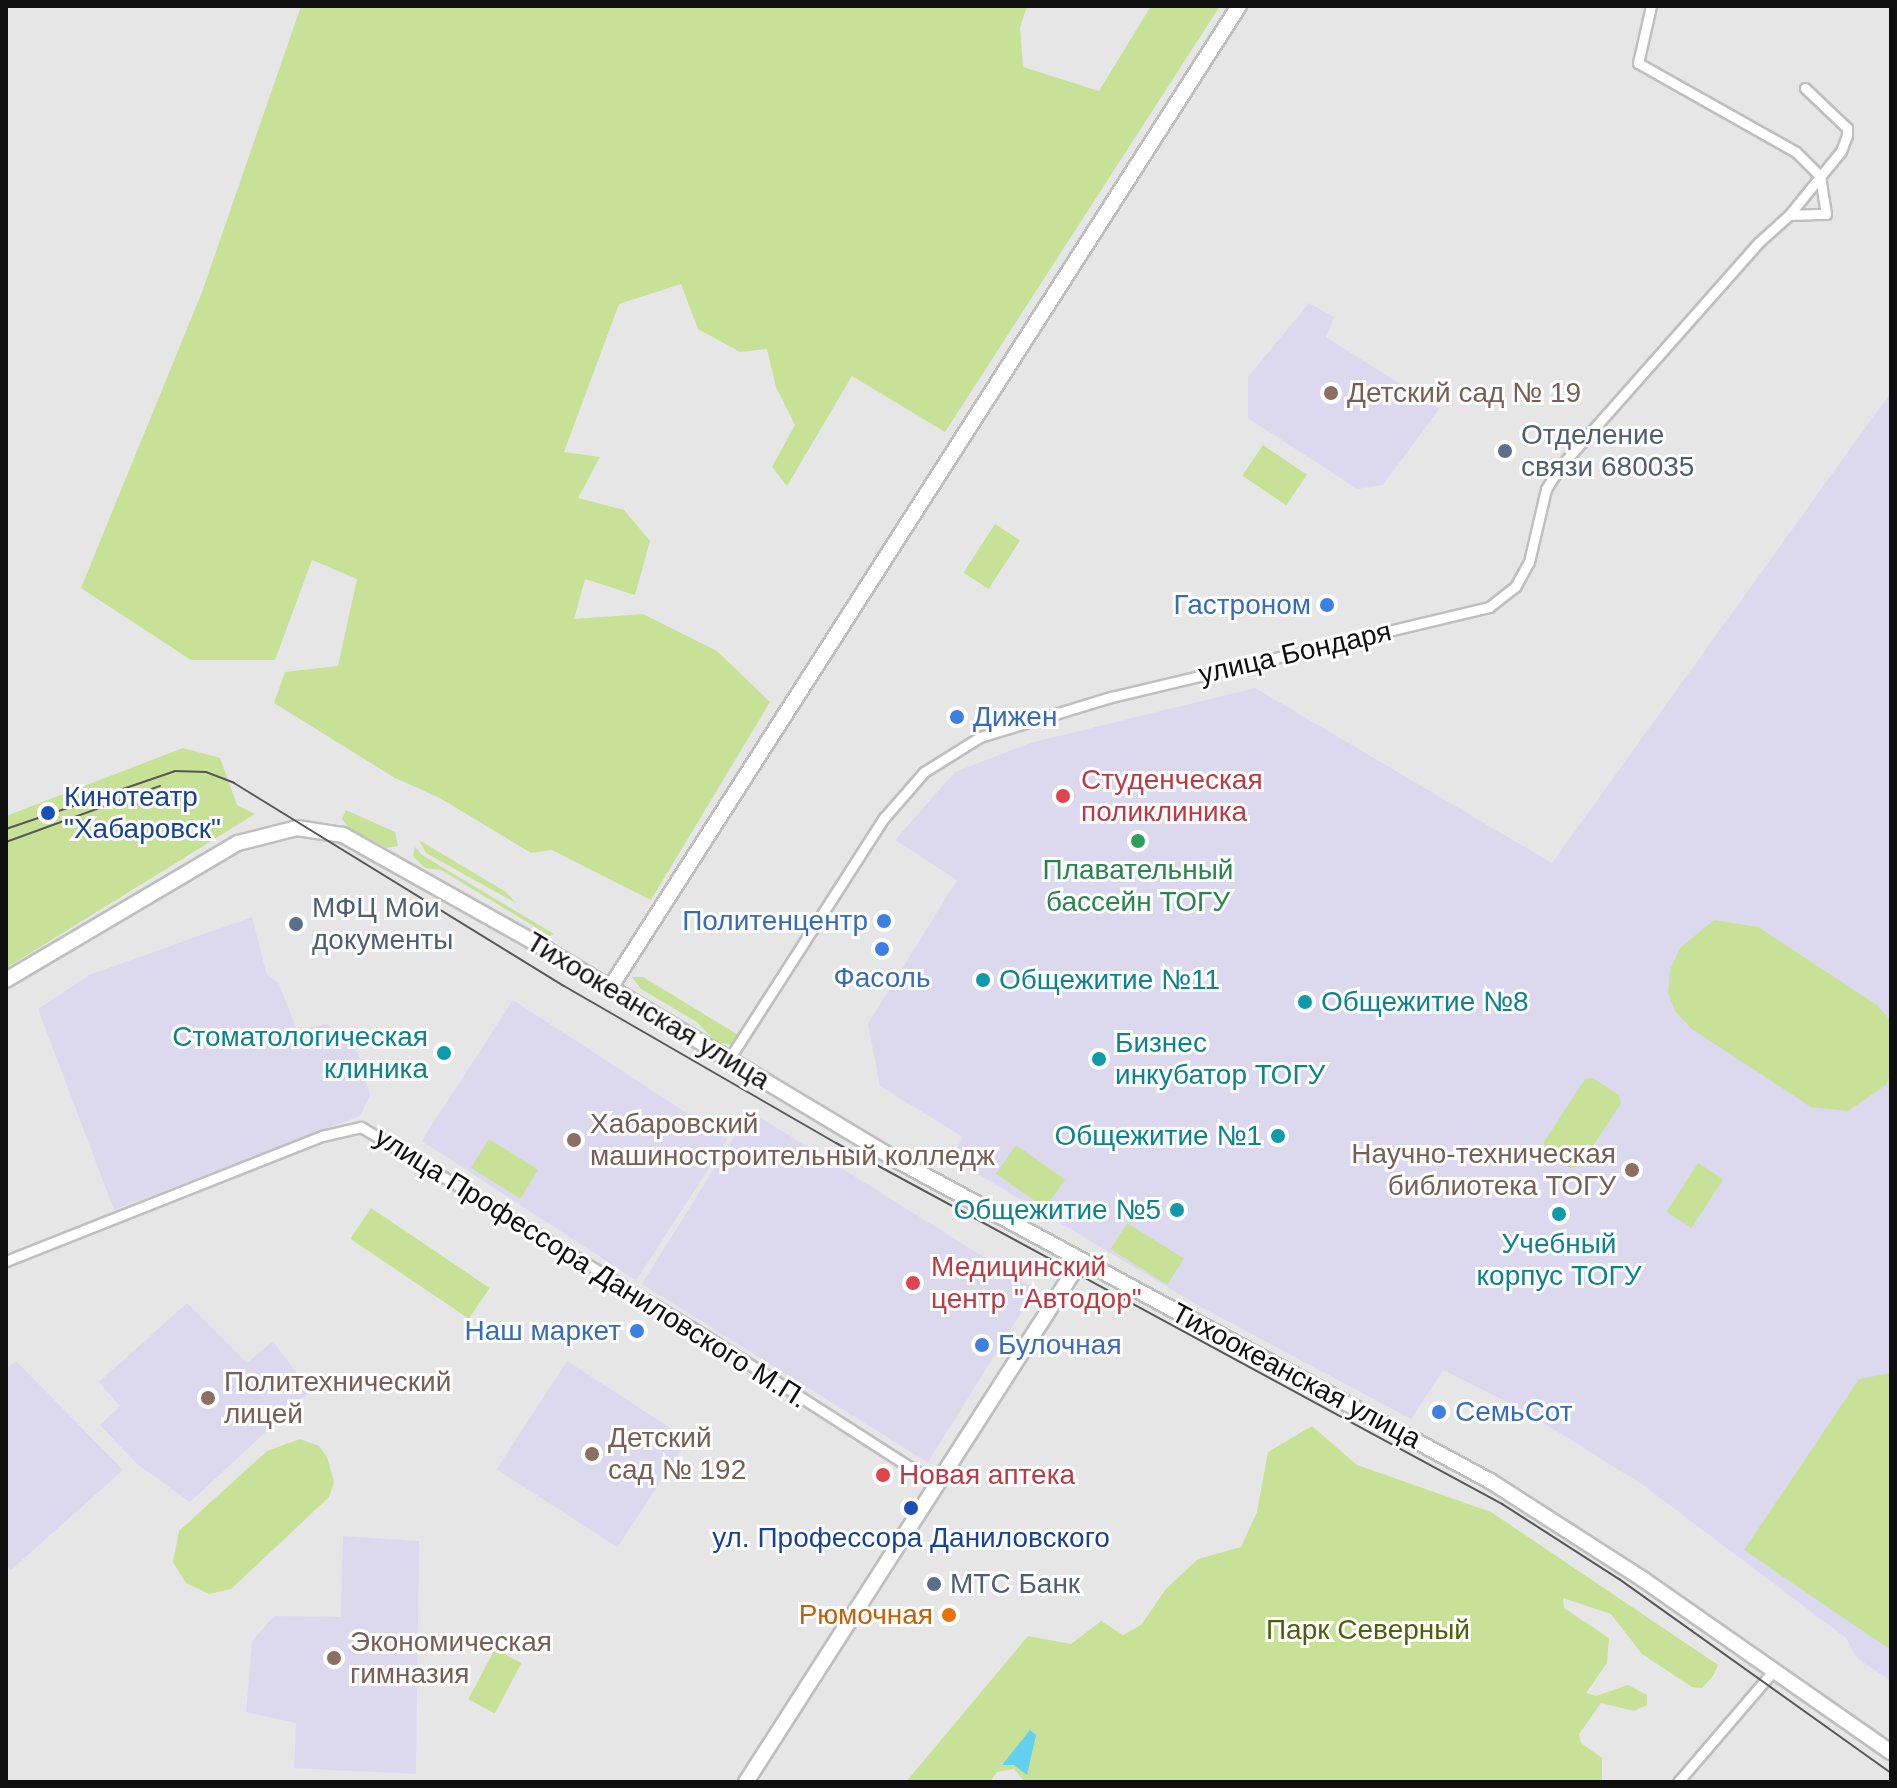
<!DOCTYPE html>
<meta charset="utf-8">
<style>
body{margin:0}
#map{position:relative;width:1897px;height:1788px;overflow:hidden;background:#e6e6e7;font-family:Arial,sans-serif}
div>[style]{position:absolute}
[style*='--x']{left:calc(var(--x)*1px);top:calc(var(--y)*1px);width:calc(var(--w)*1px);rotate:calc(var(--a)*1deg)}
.education>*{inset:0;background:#dcd9ef;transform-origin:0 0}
.green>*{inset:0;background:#c7e197;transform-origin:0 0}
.water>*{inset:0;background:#63d0f0}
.roads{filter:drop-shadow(2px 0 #bfbfc0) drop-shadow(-2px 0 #bfbfc0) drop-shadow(0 2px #bfbfc0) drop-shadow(0 -2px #bfbfc0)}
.street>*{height:9px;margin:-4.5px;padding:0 4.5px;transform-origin:4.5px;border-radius:4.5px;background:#fff}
.secondary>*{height:14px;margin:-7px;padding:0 7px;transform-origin:7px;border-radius:7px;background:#fff}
.primary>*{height:14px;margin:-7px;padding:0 7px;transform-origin:7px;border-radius:7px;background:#fff}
.tram>*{height:2px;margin:-1px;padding:0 1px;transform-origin:1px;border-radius:1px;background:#575758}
.dots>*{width:22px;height:22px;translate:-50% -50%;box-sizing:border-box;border:4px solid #fff;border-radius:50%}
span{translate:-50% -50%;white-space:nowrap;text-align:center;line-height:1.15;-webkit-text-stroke:6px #fff;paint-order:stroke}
.education-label{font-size:28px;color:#785e54}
.left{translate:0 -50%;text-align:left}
.right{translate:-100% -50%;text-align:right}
.service-label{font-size:28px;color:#4e5e75}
.shop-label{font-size:28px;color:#366cbe}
.street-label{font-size:28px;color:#0f0f10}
.health-label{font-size:28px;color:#be3a42}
.transit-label{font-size:28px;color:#164399}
.leisure-label{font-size:28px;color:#27864d}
.culture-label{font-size:28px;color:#0d838f}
.food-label{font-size:28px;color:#c56008}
.park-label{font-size:28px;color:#4b6105}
.frame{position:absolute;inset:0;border:8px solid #0f0f10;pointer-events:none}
</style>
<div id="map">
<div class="education">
<i style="clip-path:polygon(1309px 303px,1334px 317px,1326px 337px,1439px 409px,1383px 485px,1357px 489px,1248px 418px,1248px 377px)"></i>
<i style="clip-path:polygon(1891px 392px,1891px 1681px,1857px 1658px,1846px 1638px,1643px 1485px,1523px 1410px,1443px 1370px,1411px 1419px,1201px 1307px,951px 1158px,963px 1137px,880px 1086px,868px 1024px,957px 880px,895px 840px,955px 772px,1030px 743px,1255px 688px,1552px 863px)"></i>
<i style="clip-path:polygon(252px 917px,267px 975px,279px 984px,297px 1030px,326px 1024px,354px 1041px,370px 1095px,360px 1116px,114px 1210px,38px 1009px,89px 975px)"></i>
<i style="left:513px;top:1000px;width:256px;height:168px;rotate:33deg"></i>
<i style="left:750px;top:1111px;width:337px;height:204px;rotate:32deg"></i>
<i style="clip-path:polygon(187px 1303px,247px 1363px,273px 1341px,310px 1391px,190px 1502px,137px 1464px,100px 1425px,120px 1406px,99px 1382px)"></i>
<i style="clip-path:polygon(16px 1361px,123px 1470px,11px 1570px,6px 1565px,6px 1369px)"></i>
<i style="left:567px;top:1361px;width:144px;height:129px;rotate:33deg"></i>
<i style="clip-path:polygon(343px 1536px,419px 1541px,416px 1774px,294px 1768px,296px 1723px,246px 1712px,252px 1641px,274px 1616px,341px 1617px)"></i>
</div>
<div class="green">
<i style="clip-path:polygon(301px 6px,1027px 6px,1020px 28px,1023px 67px,1099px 91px,1151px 6px,1220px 6px,945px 432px,852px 376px,787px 486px,772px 467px,795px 425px,776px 387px,767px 349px,740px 352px,698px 329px,681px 284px,619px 304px,564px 452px,600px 457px,578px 498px,624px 510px,650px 541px,635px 595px,585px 579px,574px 619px,643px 614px,717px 651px,770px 702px,651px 900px,552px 850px,531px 853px,440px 798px,395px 778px,274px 703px,285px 672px,338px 666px,357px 579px,312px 560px,275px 660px,191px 660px,81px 588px,202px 292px)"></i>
<i style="left:1263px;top:445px;width:53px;height:37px;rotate:34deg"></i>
<i style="left:995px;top:524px;width:30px;height:58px;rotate:33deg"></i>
<i style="clip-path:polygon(183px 748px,220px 758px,237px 805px,255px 814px,6px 968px,6px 816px)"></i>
<i style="clip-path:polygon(346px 810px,395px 832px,398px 846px,386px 848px,349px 828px,342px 819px)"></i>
<i style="clip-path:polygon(419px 840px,506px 892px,516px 903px,426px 853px)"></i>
<i style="clip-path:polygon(415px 847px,422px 855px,554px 934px,550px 936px,441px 870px,425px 868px,413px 856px)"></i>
<i style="clip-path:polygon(1714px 920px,1758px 927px,1877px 1005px,1891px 1021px,1891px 1073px,1886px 1085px,1848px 1111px,1811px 1107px,1692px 1029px,1675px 1011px,1668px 993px,1670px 970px,1680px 948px)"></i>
<i style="clip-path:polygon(632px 977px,643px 977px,740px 1036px,733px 1045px,716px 1042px,697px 1022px,641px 989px)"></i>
<i style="clip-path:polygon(1593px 1078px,1619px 1095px,1621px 1103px,1580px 1166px,1571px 1168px,1546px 1152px,1544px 1142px,1585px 1079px)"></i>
<i style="left:489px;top:1139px;width:58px;height:34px;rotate:32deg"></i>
<i style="left:1016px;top:1145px;width:60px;height:35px;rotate:35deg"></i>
<i style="left:1698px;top:1163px;width:30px;height:58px;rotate:33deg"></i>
<i style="left:371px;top:1208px;width:143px;height:37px;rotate:34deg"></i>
<i style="left:1127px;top:1223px;width:67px;height:31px;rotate:32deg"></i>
<i style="clip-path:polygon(1891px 1373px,1891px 1650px,1744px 1550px,1859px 1379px)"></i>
<i style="clip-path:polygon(1312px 1426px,1357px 1465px,1491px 1512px,1718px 1665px,1713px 1676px,1702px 1688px,1692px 1687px,1642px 1654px,1611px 1614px,1563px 1598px,1564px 1608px,1609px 1638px,1607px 1663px,1586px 1693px,1596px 1696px,1628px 1685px,1647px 1695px,1647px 1705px,1634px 1711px,1601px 1703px,1579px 1734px,1581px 1743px,1602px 1758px,1602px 1782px,1025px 1782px,1014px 1769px,997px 1772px,990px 1782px,906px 1782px,1028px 1636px,1071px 1644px,1101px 1621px,1123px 1635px,1141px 1625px,1166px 1589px,1198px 1559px,1241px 1547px,1257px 1512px,1268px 1452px)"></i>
<i style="clip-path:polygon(300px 1439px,319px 1446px,327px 1457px,334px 1482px,329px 1497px,231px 1589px,209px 1594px,186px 1583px,173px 1562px,179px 1531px,267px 1451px)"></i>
<i style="left:495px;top:1649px;width:30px;height:57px;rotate:28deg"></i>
</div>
<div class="water">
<i style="clip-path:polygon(1030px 1730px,1036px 1735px,1027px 1775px,1014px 1765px,1002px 1765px)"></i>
</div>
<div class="roads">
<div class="street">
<i style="--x:1789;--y:215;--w:82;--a:-50.9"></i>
<i style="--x:1841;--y:151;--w:17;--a:-69"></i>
<i style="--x:1847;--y:135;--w:7;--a:-90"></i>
<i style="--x:1847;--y:128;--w:58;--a:-136.4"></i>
<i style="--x:729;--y:1059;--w:287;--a:-57.3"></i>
<i style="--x:884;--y:818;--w:61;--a:-49"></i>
<i style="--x:924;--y:772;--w:66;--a:-32"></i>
<i style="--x:980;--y:737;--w:137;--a:-17"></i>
<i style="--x:1111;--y:697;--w:389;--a:-13.4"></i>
<i style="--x:1489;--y:607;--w:33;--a:-38"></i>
<i style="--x:1515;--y:587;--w:29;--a:-61"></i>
<i style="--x:1529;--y:562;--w:75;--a:-76.9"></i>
<i style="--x:1546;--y:489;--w:25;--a:-58"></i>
<i style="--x:1559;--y:468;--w:300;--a:-48.5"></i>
<i style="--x:1758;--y:243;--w:42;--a:-42.1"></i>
<i style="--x:1789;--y:215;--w:37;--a:-2"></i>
<i style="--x:1826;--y:214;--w:38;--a:-99"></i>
<i style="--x:1820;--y:176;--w:34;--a:-135"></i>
<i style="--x:1796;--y:152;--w:181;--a:-150.6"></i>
<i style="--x:1638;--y:63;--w:58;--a:-77.2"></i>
<i style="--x:6;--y:1261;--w:340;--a:-21.6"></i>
<i style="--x:322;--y:1136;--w:40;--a:-13"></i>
<i style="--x:361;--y:1127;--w:385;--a:31.2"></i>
<i style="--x:690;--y:1326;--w:295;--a:32.7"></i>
<i style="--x:1678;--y:1782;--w:148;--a:-49.4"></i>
</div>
<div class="secondary">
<i style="--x:610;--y:988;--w:1166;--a:-57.36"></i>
<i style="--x:746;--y:1782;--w:620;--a:-57.31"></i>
</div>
<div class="primary">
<i style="--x:6;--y:980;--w:269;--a:-30.6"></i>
<i style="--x:238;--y:843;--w:61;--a:-14.3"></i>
<i style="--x:297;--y:828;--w:47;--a:8.7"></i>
<i style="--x:343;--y:835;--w:217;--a:29.3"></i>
<i style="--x:532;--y:941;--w:429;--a:31"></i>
<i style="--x:900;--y:1162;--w:671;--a:28.4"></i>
<i style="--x:1490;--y:1481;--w:183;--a:32.7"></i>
<i style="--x:1644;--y:1580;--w:301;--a:34.9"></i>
</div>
</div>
<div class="tram">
<i style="--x:6;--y:829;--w:179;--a:-18.9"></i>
<i style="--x:175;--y:771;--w:31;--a:2"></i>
<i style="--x:206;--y:772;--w:30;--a:21"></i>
<i style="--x:234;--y:783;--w:387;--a:31.6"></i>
<i style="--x:564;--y:986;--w:314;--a:30"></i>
<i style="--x:836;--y:1143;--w:758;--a:28.46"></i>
<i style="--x:1502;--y:1504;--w:139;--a:32.7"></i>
<i style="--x:1619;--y:1579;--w:334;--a:35.5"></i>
<i style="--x:6;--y:842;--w:164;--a:-20"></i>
</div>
<div class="dots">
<i style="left:1331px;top:393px;background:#8d6e63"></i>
<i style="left:1505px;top:451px;background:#5c6f8a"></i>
<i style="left:1327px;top:605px;background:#3f7fe0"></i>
<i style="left:957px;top:717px;background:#3f7fe0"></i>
<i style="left:1063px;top:796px;background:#e0444e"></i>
<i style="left:48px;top:813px;background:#1a4fb4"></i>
<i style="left:1138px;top:841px;background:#2e9e5b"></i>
<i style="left:884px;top:921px;background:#3f7fe0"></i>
<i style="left:296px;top:924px;background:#5c6f8a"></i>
<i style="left:882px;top:949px;background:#3f7fe0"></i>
<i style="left:983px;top:980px;background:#0f9aa8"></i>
<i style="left:1305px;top:1002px;background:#0f9aa8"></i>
<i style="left:444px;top:1053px;background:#0f9aa8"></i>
<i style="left:1099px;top:1059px;background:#0f9aa8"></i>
<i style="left:1278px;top:1136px;background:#0f9aa8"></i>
<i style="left:574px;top:1140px;background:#8d6e63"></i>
<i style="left:1632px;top:1170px;background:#8d6e63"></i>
<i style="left:1177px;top:1210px;background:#0f9aa8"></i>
<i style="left:1559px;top:1214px;background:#0f9aa8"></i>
<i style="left:913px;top:1283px;background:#e0444e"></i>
<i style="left:637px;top:1331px;background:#3f7fe0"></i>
<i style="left:982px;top:1345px;background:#3f7fe0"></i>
<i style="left:208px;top:1398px;background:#8d6e63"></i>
<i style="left:1439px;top:1412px;background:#3f7fe0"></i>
<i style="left:592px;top:1454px;background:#8d6e63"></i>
<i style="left:883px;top:1475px;background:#e0444e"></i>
<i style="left:911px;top:1508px;background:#1a4fb4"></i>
<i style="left:934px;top:1584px;background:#5c6f8a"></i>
<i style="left:949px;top:1615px;background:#e8710a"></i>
<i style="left:334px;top:1658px;background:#8d6e63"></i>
</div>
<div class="education-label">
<span class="left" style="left:1347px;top:393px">Детский сад № 19</span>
<span class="left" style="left:590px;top:1140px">Хабаровский<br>машиностроительный колледж</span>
<span class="right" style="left:1616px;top:1170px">Научно-техническая<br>библиотека ТОГУ</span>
<span class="left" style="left:224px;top:1398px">Политехнический<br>лицей</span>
<span class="left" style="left:608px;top:1454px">Детский<br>сад № 192</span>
<span class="left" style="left:350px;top:1658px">Экономическая<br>гимназия</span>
</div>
<div class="service-label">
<span class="left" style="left:1521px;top:451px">Отделение<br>связи 680035</span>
<span class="left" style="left:312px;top:924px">МФЦ Мои<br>документы</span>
<span class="left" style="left:950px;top:1584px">МТС Банк</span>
</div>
<div class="shop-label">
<span class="right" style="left:1311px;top:605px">Гастроном</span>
<span class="left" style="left:973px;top:717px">Дижен</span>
<span class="right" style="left:868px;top:921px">Политенцентр</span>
<span style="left:882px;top:978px">Фасоль</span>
<span class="right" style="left:621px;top:1331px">Наш маркет</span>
<span class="left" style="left:998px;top:1345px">Булочная</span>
<span class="left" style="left:1455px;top:1412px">СемьСот</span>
</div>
<div class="street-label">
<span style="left:1295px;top:653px;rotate:-13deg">улица Бондаря</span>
<span style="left:648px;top:1011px;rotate:31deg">Тихоокеанская улица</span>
<span style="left:591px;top:1268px;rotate:32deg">улица Профессора Даниловского М.П.</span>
<span style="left:1296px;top:1376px;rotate:28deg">Тихоокеанская улица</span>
</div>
<div class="health-label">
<span class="left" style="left:1081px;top:796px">Студенческая<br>поликлиника</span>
<span class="left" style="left:931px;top:1283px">Медицинский<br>центр "Автодор"</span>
<span class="left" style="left:899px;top:1475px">Новая аптека</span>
</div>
<div class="transit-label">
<span class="left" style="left:64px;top:813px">Кинотеатр<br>"Хабаровск"</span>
<span style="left:911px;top:1538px">ул. Профессора Даниловского</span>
</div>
<div class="leisure-label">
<span style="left:1138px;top:886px">Плавательный<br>бассейн ТОГУ</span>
</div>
<div class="culture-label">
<span class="left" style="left:999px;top:980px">Общежитие №11</span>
<span class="left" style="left:1321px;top:1002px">Общежитие №8</span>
<span class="right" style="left:428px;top:1053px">Стоматологическая<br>клиника</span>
<span class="left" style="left:1115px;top:1059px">Бизнес<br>инкубатор ТОГУ</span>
<span class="right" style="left:1262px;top:1136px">Общежитие №1</span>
<span class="right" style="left:1161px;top:1210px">Общежитие №5</span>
<span style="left:1559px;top:1260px">Учебный<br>корпус ТОГУ</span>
</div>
<div class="food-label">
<span class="right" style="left:933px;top:1615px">Рюмочная</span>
</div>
<div class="park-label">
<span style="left:1368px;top:1630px">Парк Северный</span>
</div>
<div class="frame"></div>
</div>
